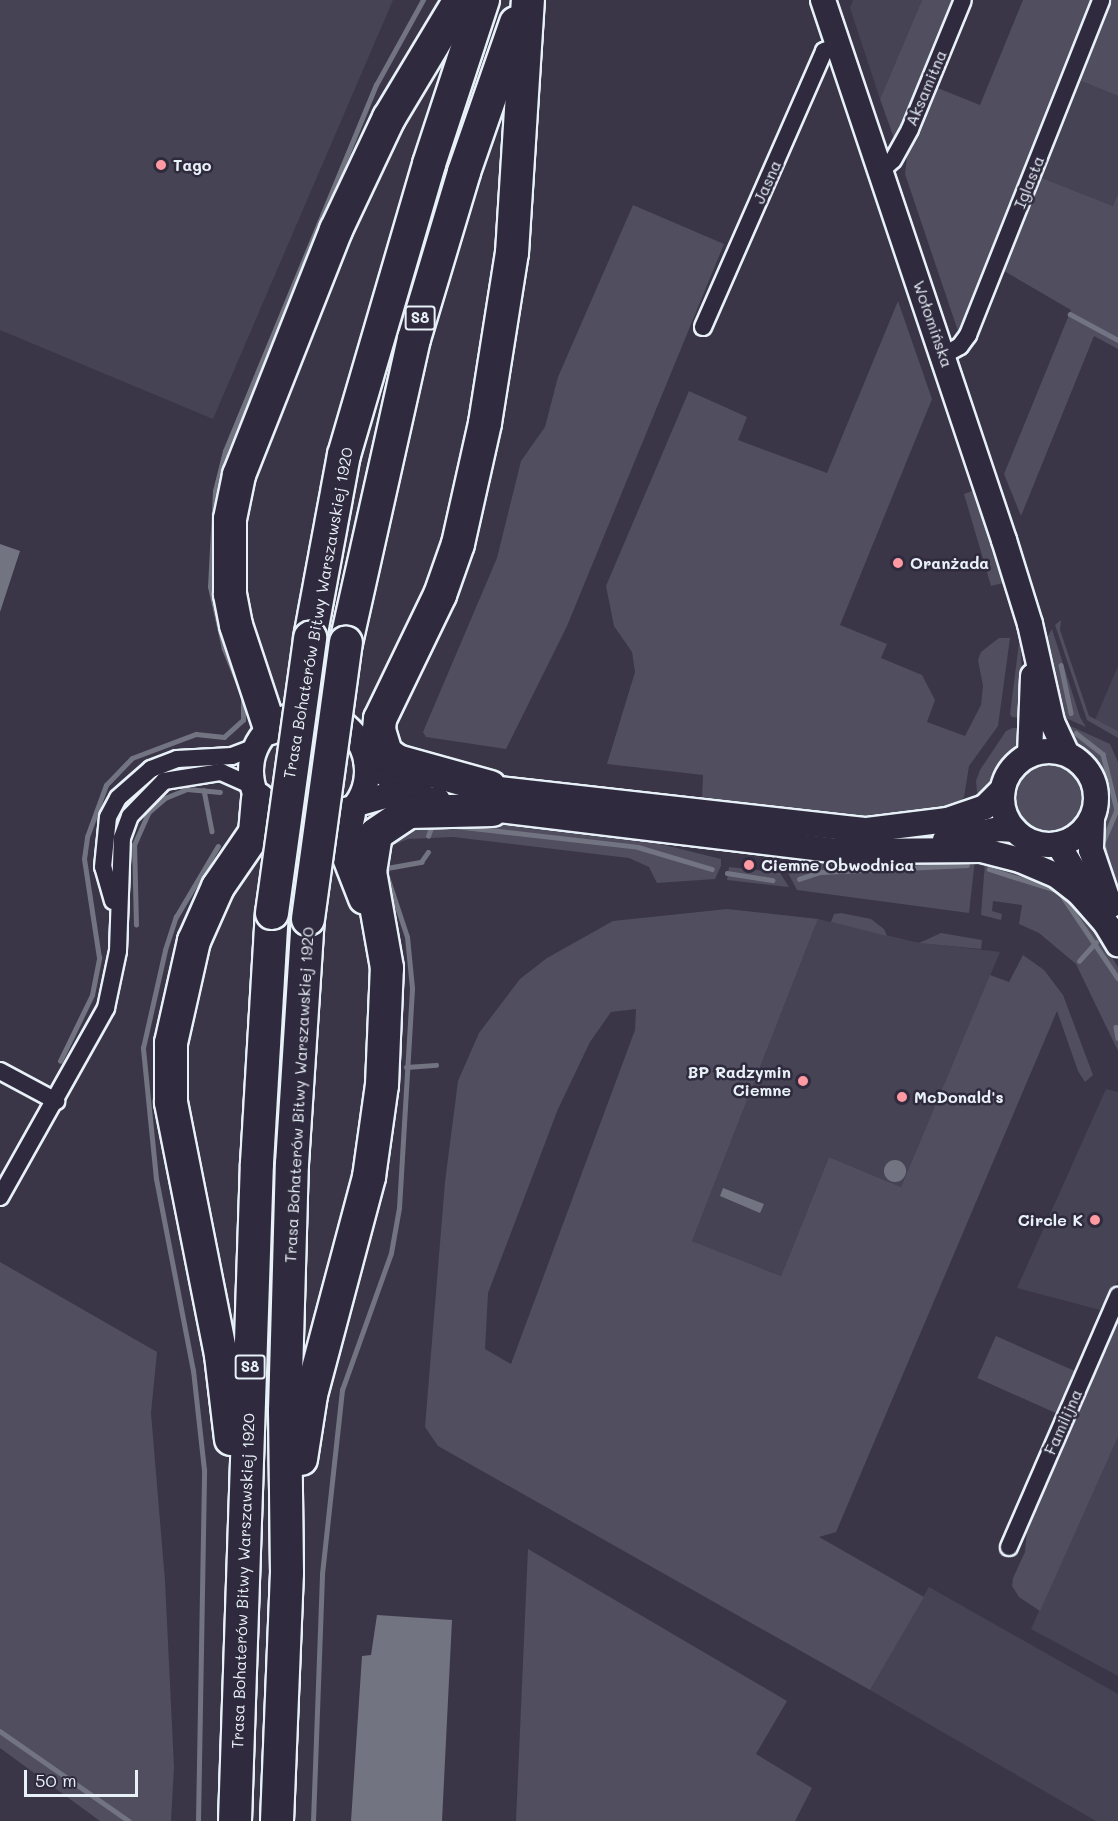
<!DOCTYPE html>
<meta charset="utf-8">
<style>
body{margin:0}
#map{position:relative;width:1118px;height:1821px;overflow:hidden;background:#3a3648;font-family:Mali,sans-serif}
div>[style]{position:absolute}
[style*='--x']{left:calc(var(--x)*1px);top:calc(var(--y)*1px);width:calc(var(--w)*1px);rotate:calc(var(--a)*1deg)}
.built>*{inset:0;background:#464354}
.green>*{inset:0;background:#504e5f;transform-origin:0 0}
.round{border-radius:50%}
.water>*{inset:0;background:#737482}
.stream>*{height:4.5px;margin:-2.25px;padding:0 2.25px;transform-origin:2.25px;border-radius:2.25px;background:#737482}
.roads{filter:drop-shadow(2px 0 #e8f1f8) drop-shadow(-2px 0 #e8f1f8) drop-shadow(0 2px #e8f1f8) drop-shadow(0 -2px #e8f1f8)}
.street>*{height:16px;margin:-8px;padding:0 8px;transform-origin:8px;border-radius:8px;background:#2f2a3d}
.secondary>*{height:24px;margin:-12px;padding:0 12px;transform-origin:12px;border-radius:12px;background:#2f2a3d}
.secondary>.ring{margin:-12px;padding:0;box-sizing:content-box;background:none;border:24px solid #2f2a3d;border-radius:50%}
.highway>*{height:32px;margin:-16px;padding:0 16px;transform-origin:16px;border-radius:16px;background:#2f2a3d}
.bridges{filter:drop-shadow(2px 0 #e8f1f8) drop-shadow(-2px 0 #e8f1f8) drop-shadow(0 2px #e8f1f8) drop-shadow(0 -2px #e8f1f8)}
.highway-bridge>*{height:32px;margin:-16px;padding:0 16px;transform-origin:16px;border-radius:16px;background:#2f2a3d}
.dots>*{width:16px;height:16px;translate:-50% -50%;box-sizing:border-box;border:3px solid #2f2a3d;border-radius:50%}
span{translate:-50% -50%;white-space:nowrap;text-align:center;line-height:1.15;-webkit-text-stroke:5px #2f2a3d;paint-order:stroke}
.shield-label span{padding:2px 4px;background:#2f2a3d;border:2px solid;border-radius:4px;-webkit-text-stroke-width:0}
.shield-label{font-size:15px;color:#e8f1f8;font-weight:700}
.street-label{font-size:16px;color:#e8f1f8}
.poi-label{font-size:16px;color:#e8f1f8;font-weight:700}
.left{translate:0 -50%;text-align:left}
.right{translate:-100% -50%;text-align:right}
.scale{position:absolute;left:24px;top:1770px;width:114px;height:27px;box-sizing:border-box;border:3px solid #e8f1f8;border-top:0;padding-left:8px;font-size:18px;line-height:21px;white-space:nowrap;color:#e8f1f8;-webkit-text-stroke:4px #2f2a3d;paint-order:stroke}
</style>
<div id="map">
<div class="built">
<i style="clip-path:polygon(0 0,393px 0,213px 419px,0 330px)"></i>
<i style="clip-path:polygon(853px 0,922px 0,880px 99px,850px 8px)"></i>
<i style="clip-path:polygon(1076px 79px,1118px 96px,1118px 194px,1113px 206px,1037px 176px)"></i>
<i style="clip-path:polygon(1118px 666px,1118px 731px,1095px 720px)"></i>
<i style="clip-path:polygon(818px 919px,915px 942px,1000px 952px,901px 1187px,829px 1157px,781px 1276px,692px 1241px)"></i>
<i style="clip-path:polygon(1106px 1089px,1118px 1092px,1118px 1280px,1104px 1311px,1017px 1288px)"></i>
<i style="clip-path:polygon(1118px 1437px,1118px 1676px,1031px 1629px)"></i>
<i style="clip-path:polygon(929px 1587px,1118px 1694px,1118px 1821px,1096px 1821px,870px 1690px)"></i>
</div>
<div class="green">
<i style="clip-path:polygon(922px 0,956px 0,896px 144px,880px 99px)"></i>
<i style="clip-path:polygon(1023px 0,1094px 0,959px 334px,905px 174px,908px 149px,935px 87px,980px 105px)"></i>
<i style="clip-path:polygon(1109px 0,1118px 0,1118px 96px,1076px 79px)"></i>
<i style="clip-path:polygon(1037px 176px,1113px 206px,1118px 194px,1118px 349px,1094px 336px,1021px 516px,1004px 474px,1071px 310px,999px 268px,1028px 209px)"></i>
<i style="clip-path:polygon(633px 205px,724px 244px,567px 626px,506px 749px,426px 737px,423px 732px,497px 558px,521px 461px,545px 427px,558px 377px)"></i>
<i style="clip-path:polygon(898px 301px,932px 399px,840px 625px,887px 644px,881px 658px,922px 675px,935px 700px,927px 722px,965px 736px,981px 705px,983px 686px,978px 660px,981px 652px,999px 638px,1010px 638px,998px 726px,969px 766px,964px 797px,955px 806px,925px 814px,860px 818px,702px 801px,703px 775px,607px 764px,635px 672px,632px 652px,614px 626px,606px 586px,689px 391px,747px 417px,738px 440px,827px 473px)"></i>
<i style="clip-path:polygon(975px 490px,1007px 582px,991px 586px,964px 494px)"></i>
<i style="clip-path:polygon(1061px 620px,1060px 630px,1089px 716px,1118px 731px,1118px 738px,1087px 720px,1055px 625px)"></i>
<i style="clip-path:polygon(1052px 629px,1080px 717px,1086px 727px,1061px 716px,1045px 641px)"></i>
<i style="clip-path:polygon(1020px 635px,1024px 718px,1012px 717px,1010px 714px)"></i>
<i style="clip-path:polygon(1068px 725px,1110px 744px,1118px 762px,1118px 913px,1098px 835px,1107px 813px,1107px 786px,1098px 764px,1069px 741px,1061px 726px)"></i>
<i style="clip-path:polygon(1013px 728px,1023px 728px,1020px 742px,999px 766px,987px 792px,978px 801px,976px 781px,980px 770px,1006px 731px)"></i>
<i class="round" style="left:1013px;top:763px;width:70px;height:70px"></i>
<i style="clip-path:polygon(444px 816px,640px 839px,721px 859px,721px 866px,715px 879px,657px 883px,649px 867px,629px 858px,453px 837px,408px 839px,386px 848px,387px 837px)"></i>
<i style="clip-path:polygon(955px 855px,975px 859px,969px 913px,797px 890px,788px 873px,820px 862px,880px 864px)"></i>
<i style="clip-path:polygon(985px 862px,1041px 877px,1063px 889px,1092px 925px,1118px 967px,1118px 1051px,1076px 964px,1039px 933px,1019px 924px,1022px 905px,993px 901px,992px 911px,1002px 914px,1001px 920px,981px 915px)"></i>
<i style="clip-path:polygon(729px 867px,780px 873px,789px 887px,727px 880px)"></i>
<i style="clip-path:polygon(evenodd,727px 909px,818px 919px,692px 1241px,781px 1276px,829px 1157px,901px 1187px,990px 975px,1009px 982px,1023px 955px,1044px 970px,1063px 995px,1093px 1075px,1085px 1082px,1078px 1071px,1057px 1011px,836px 1532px,819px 1537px,924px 1597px,870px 1690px,438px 1446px,425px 1427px,445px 1182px,458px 1081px,479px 1033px,520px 979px,547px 958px,613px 921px,727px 909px,636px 1009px,635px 1030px,511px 1364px,485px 1349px,488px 1293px,558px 1109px,590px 1042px,611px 1012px,636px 1009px)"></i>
<i style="clip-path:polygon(841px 913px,871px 919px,884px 929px,887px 936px,831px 922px,834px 914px)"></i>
<i style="clip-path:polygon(941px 933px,982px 940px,981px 949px,919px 943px)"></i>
<i style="clip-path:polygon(0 1262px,157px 1352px,151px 1413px,165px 1581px,174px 1767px,171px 1821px,100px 1821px,0 1748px)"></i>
<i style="clip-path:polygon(1118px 1315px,1118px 1437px,1040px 1611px,1019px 1597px,1012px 1586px,1013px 1578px,1025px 1552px,1028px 1520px)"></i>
<i style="left:996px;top:1336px;width:90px;height:46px;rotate:24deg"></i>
<i style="clip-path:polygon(528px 1549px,787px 1701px,756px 1754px,812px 1788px,795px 1821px,516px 1821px)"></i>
</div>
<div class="water">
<i style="clip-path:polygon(0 544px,20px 551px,0 612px)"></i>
<i class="round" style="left:884px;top:1160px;width:22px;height:22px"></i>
<i style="clip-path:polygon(723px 1188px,764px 1204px,760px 1213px,720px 1196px)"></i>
<i style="clip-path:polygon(377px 1615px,452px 1620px,442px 1821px,351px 1821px,362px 1656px,371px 1655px)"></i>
</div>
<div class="stream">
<i style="--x:1070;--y:314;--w:55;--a:28.4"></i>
<i style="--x:1061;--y:665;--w:49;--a:78.2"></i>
<i style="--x:1076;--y:733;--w:34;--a:38"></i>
<i style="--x:1103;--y:754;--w:58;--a:76"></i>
<i style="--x:1117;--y:810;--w:36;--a:113"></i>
<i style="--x:1103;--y:843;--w:17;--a:77"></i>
<i style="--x:204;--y:790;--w:42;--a:79"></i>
<i style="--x:455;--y:826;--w:184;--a:6.5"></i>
<i style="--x:638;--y:847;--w:77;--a:16.6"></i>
<i style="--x:428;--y:836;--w:12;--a:-70"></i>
<i style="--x:989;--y:869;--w:73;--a:17.4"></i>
<i style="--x:1059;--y:891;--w:105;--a:55.9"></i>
<i style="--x:727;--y:873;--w:46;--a:8.8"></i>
<i style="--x:799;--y:879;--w:23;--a:-18"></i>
<i style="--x:821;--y:872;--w:146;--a:-2.7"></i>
<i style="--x:136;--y:925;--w:80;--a:-91.4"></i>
<i style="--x:134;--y:845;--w:36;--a:-66"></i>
<i style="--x:149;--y:812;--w:21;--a:-41"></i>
<i style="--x:165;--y:798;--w:24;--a:-22"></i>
<i style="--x:187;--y:789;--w:33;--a:5"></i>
<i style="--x:1079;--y:961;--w:25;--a:-48"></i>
<i style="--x:1116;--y:1027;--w:11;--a:80"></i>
<i style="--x:60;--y:1061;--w:73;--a:-64.1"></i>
<i style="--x:92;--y:995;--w:38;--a:-79"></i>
<i style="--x:99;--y:958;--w:100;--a:-98.6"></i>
<i style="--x:84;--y:859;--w:22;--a:-82"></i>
<i style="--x:87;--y:837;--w:55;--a:-69.9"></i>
<i style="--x:106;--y:785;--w:37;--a:-46"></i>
<i style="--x:132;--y:758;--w:68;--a:-20.6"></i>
<i style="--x:196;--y:734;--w:28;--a:6"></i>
<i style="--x:224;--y:737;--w:25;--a:-42"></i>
<i style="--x:243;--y:720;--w:24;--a:-90"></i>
<i style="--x:243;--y:696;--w:51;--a:-112"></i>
<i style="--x:224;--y:649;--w:64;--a:-102.7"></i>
<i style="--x:210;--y:587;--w:96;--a:-87"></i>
<i style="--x:215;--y:491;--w:41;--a:-76"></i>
<i style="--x:225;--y:451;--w:396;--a:-67.6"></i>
<i style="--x:376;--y:85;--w:97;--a:-61.1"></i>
<i style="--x:406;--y:1067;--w:30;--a:-4"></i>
<i style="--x:0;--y:1731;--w:157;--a:34.9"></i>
<i style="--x:198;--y:1821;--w:351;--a:-89"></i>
<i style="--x:204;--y:1470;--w:100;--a:-96.3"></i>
<i style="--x:193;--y:1371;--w:196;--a:-100.9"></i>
<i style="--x:156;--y:1179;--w:132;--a:-95.7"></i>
<i style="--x:143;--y:1048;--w:100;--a:-77.3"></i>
<i style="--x:165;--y:950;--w:35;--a:-72"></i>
<i style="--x:176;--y:917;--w:82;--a:-59.4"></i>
<i style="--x:313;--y:1821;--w:247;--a:-87.9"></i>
<i style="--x:322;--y:1574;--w:185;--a:-83.8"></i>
<i style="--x:342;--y:1390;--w:145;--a:-70.3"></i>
<i style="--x:391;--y:1253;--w:46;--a:-79.9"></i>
<i style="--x:399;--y:1208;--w:220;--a:-86.6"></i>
<i style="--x:412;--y:988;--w:51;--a:-95.6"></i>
<i style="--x:407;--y:937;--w:66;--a:-108.4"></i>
<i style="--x:386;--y:874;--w:6;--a:-81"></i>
<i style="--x:387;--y:868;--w:35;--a:-10"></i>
<i style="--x:421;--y:862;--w:12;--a:-55"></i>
</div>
<div class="roads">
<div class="street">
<i style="--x:881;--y:171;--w:16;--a:-43"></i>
<i style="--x:893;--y:160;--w:35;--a:-61"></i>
<i style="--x:910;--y:129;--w:139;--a:-67.7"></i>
<i style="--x:703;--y:327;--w:301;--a:-66.3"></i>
<i style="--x:824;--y:51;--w:15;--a:-20"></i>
<i style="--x:944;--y:355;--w:18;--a:-29"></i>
<i style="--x:960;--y:346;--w:14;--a:-54"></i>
<i style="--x:968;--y:335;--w:360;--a:-68.3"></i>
<i style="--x:113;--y:901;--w:35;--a:-106"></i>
<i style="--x:103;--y:867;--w:50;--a:-84.3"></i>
<i style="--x:108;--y:817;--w:21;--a:-62"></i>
<i style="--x:118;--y:798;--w:44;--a:-41.3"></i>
<i style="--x:151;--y:769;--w:28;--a:-21"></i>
<i style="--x:177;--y:759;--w:55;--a:-3.1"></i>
<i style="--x:232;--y:756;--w:26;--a:-21"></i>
<i style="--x:0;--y:1071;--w:64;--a:28.2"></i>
<i style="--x:0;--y:1197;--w:217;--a:-60.7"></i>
<i style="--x:106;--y:1008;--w:58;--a:-78.1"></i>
<i style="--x:118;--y:951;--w:113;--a:-88"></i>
<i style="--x:122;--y:838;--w:23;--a:-70"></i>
<i style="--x:130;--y:816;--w:49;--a:-45.8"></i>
<i style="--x:164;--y:781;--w:58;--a:-9"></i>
<i style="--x:221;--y:772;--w:35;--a:24"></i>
<i style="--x:1009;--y:1547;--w:274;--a:-66.5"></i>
</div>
<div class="secondary">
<i style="--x:823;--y:0;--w:570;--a:71.47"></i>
<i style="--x:1004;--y:540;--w:88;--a:72.8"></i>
<i style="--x:1030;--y:624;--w:100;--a:77.3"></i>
<i style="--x:1052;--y:722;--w:35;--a:65"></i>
<i class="ring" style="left:251px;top:713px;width:92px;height:92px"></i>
<i class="ring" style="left:1002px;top:751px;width:70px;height:70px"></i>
<i style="--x:1030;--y:755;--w:79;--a:-87.8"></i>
<i style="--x:366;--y:760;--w:26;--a:36"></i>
<i style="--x:387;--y:775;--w:35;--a:8"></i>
<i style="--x:472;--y:786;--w:397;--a:6.4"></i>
<i style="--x:867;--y:830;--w:81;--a:-7.1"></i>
<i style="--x:947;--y:820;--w:40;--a:-18.9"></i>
<i style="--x:985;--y:807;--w:25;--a:-45"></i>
<i style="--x:357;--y:804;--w:33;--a:-16"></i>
<i style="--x:389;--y:795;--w:49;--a:5.8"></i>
<i style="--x:475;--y:807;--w:367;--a:6.9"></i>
<i style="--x:839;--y:851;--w:142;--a:-0.4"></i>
<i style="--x:981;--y:850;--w:40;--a:14.4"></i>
<i style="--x:1020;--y:860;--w:39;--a:23"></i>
<i style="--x:1056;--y:875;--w:31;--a:38"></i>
<i style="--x:1080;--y:894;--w:44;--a:48.7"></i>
<i style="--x:1092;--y:818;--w:32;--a:92"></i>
<i style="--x:1091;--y:850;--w:59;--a:71.3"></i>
<i style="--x:945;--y:840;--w:55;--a:-11.5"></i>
<i style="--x:999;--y:829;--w:16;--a:4"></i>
<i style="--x:1058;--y:844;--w:117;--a:59"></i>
</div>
<div class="highway">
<i style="--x:310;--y:638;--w:186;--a:-79.5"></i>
<i style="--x:344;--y:455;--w:303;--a:-73.7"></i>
<i style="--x:429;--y:164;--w:173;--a:-71.8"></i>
<i style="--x:346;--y:643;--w:312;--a:-77.4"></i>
<i style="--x:414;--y:339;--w:174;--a:-73.3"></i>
<i style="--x:464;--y:172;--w:158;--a:-70.8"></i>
<i style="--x:270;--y:728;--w:108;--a:-108.3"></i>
<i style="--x:236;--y:625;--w:32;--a:-101"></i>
<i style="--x:230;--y:594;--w:75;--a:-90"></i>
<i style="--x:230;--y:519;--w:45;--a:-78.4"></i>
<i style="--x:239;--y:475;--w:264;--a:-68.4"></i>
<i style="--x:336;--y:230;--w:124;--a:-64.7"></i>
<i style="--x:389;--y:118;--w:138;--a:-59"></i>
<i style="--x:490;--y:787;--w:97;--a:-164.4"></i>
<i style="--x:397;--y:761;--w:14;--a:-144"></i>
<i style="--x:386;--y:753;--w:24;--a:-107"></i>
<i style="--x:379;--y:730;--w:11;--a:-85"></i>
<i style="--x:380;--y:719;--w:138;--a:-64.2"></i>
<i style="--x:440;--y:595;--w:54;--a:-70.6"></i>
<i style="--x:458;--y:544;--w:124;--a:-77.4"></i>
<i style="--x:485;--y:423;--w:172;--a:-81"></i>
<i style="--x:512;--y:253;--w:254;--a:-86.4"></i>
<i style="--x:349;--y:813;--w:30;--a:102"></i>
<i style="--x:343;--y:842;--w:60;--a:68.6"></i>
<i style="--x:231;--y:1439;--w:85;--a:-96.8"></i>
<i style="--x:221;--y:1355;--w:258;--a:-101.2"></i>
<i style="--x:171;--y:1102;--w:59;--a:-90"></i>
<i style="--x:171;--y:1043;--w:105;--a:-77.3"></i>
<i style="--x:194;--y:941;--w:59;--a:-66"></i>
<i style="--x:218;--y:887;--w:65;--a:-55.6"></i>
<i style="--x:255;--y:833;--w:34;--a:-85"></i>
<i style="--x:301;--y:1459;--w:65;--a:-81.1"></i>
<i style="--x:311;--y:1395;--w:226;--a:-75.1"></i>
<i style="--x:369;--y:1177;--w:93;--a:-82"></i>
<i style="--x:382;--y:1085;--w:117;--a:-87.6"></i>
<i style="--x:387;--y:968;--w:97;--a:-100"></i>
<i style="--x:370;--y:872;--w:38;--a:-81"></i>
<i style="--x:376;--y:834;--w:40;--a:-34"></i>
<i style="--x:409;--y:812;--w:83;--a:-1.4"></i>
<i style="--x:235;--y:1821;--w:658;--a:-88.09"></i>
<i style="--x:257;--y:1163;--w:250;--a:-86.6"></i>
<i style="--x:277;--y:1821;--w:248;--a:-87.7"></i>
<i style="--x:287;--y:1573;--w:162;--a:-90.7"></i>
<i style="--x:285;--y:1411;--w:247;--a:-88.4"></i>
<i style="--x:292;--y:1164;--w:246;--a:-86.3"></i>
</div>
</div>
<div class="bridges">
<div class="highway-bridge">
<i style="--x:272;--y:913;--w:278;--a:-82.1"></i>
<i style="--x:308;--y:919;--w:279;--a:-82.2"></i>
</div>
</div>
<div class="dots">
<i style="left:161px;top:165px;background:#ff9aa2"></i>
<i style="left:898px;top:563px;background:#ff9aa2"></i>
<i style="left:749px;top:865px;background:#ff9aa2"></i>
<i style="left:803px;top:1081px;background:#ff9aa2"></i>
<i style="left:902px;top:1097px;background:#ff9aa2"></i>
<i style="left:1095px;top:1220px;background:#ff9aa2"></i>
</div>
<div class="shield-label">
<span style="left:420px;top:318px">S8</span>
<span style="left:250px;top:1367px">S8</span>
</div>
<div class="street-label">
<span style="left:926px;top:88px;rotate:-67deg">Aksamitna</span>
<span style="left:767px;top:182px;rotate:-66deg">Jasna</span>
<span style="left:1029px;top:182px;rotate:-68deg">Iglasta</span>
<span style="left:933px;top:324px;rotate:71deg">Wołomińska</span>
<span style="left:318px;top:613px;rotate:-80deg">Trasa Bohaterów Bitwy Warszawskiej 1920</span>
<span style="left:299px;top:1095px;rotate:-87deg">Trasa Bohaterów Bitwy Warszawskiej 1920</span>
<span style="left:1063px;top:1422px;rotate:-66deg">Familijna</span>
<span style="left:243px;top:1581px;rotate:-88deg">Trasa Bohaterów Bitwy Warszawskiej 1920</span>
</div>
<div class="poi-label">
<span class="left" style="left:173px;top:165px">Tago</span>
<span class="left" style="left:910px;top:563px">Oranżada</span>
<span class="left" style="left:761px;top:865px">Ciemne Obwodnica</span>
<span class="right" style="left:791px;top:1081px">BP Radzymin<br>Ciemne</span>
<span class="left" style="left:914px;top:1097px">McDonald's</span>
<span class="right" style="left:1083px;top:1220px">Circle K</span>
</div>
<div class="scale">50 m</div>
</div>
